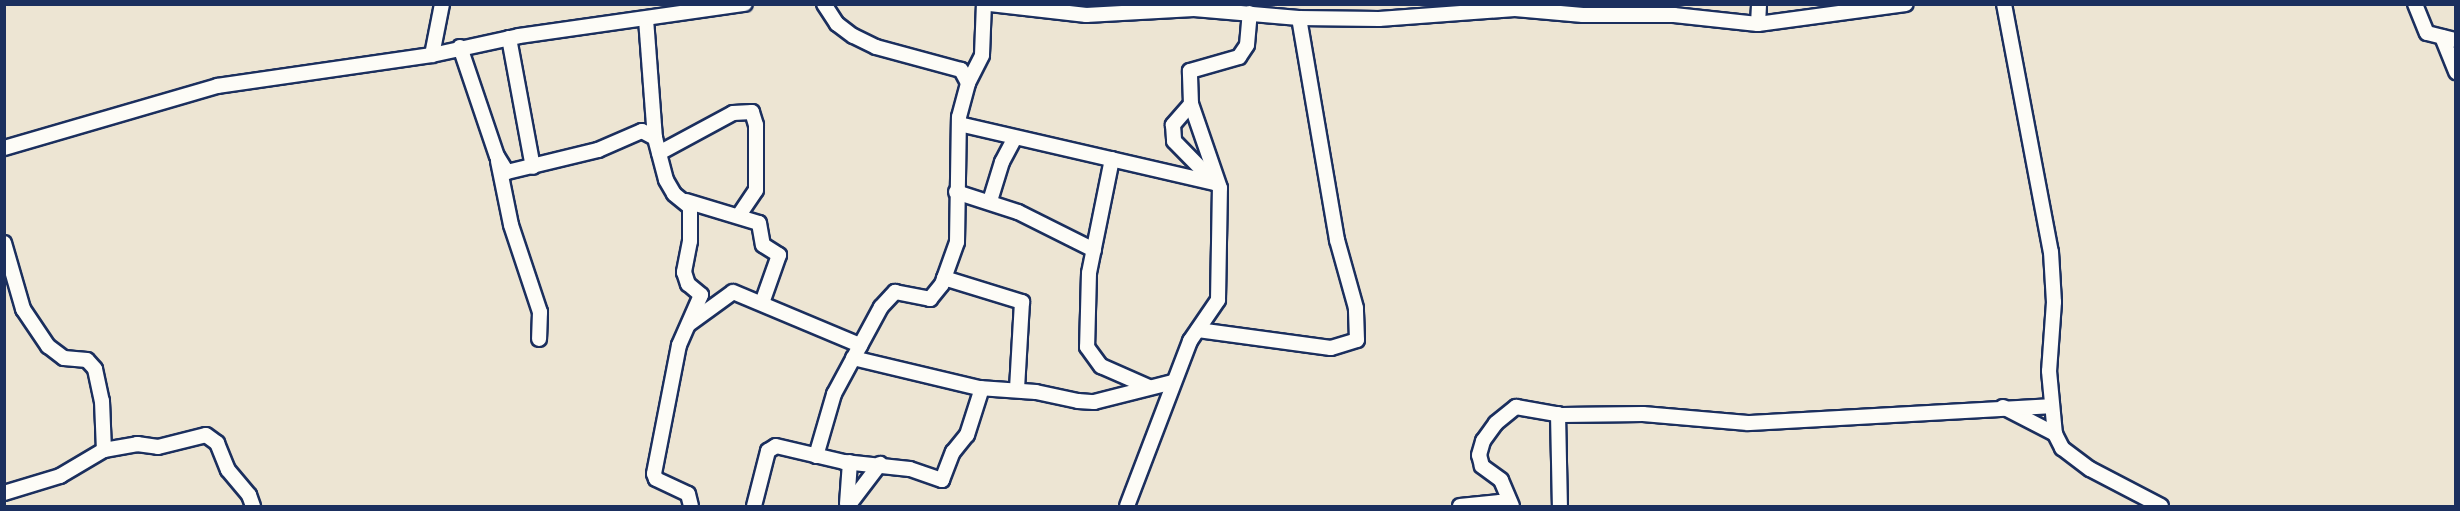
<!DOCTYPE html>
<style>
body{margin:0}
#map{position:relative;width:2460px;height:511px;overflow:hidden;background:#ede5d3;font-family:Kalam,sans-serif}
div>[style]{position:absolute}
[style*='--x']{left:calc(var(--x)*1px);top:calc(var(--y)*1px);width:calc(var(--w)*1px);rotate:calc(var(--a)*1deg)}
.roads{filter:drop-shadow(2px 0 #1b2f5e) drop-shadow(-2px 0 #1b2f5e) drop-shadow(0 2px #1b2f5e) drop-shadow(0 -2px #1b2f5e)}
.minor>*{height:14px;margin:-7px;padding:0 7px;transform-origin:7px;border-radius:7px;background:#fdfcf7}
span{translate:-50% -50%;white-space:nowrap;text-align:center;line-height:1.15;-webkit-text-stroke:4.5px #fdfcf7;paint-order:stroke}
.frame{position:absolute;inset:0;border:6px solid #1b2f5e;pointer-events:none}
</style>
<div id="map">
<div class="roads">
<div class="minor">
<i style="--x:990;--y:4;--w:97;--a:6.5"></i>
<i style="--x:1086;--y:15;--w:108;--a:-3.2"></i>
<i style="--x:1194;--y:9;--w:105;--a:4.9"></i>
<i style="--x:1299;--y:18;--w:80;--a:0.7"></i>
<i style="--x:1379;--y:19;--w:136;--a:-4.2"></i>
<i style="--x:1515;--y:9;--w:68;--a:5"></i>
<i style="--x:1583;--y:15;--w:91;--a:0"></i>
<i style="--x:1674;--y:15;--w:84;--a:6.1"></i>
<i style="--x:1758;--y:24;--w:149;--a:-7.7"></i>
<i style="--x:2004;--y:4;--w:252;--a:79.3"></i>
<i style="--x:2051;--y:252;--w:50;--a:86.6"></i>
<i style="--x:2054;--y:302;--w:69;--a:94.1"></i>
<i style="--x:2049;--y:371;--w:63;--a:84.6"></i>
<i style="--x:2055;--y:434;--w:16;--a:63"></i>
<i style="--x:2062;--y:448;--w:35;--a:37"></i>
<i style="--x:2090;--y:469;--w:80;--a:27.5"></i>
<i style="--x:2415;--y:4;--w:31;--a:68"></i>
<i style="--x:2427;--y:33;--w:30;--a:14"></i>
<i style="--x:646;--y:19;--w:119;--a:85.7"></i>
<i style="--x:1758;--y:24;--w:20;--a:-87"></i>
<i style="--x:2442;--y:37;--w:38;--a:68"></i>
<i style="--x:509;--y:38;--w:131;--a:79.5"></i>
<i style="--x:460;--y:47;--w:115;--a:71.3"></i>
<i style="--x:497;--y:156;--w:19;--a:58"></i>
<i style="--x:507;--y:172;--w:94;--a:-13.6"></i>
<i style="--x:598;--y:150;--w:48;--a:-23.4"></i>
<i style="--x:642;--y:131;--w:15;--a:28"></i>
<i style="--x:655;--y:138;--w:43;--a:75.3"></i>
<i style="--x:666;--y:180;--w:16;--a:60"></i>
<i style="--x:674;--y:194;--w:21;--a:39"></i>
<i style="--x:690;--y:207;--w:34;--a:90"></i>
<i style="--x:690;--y:241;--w:32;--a:101"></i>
<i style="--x:684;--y:272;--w:13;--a:72"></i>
<i style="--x:688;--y:284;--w:17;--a:40"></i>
<i style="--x:701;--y:295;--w:55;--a:113.7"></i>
<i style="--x:679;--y:345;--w:131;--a:101"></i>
<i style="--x:654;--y:474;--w:5;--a:68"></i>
<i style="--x:656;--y:479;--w:35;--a:25"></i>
<i style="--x:688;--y:494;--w:12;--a:76"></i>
<i style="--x:432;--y:55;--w:52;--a:-78.9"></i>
<i style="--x:968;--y:83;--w:31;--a:-63"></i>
<i style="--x:982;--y:55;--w:51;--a:-87.8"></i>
<i style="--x:1191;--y:104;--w:28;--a:131"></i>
<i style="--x:1173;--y:125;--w:16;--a:86"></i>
<i style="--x:1174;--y:141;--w:59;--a:45.7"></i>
<i style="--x:959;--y:124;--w:263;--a:13"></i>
<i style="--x:4;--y:148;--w:222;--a:-16.2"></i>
<i style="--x:217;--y:86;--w:217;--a:-8.2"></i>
<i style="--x:432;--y:55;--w:89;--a:-12.3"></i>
<i style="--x:519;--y:36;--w:228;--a:-8.1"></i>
<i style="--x:659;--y:153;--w:84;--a:-28.4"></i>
<i style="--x:733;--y:113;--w:19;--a:-3"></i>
<i style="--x:752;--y:112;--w:14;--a:73"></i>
<i style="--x:756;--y:125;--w:65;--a:90"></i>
<i style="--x:756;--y:190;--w:30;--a:124"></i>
<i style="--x:1112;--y:159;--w:116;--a:101.4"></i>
<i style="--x:1089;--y:273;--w:74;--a:91.5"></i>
<i style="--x:1087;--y:347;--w:24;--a:54"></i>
<i style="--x:1101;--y:366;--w:52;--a:23.6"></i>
<i style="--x:498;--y:161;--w:65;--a:78.5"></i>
<i style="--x:511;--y:225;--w:92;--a:71.6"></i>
<i style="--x:540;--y:312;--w:27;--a:92"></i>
<i style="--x:956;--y:192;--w:65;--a:17.9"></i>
<i style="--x:1018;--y:212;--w:85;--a:26.6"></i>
<i style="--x:686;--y:201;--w:76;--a:16.8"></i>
<i style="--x:759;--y:223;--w:22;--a:80"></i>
<i style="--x:763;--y:245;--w:19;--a:32"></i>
<i style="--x:779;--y:255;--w:51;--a:109.5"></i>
<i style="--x:990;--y:201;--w:41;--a:-72.9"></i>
<i style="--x:1002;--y:162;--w:27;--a:-62"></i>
<i style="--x:4;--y:243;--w:69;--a:73.9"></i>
<i style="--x:23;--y:309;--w:45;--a:56"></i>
<i style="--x:48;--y:346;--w:20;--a:37"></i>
<i style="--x:64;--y:358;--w:23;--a:5"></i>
<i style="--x:87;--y:360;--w:12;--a:48"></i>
<i style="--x:95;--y:369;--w:33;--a:78"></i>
<i style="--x:102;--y:401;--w:49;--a:87.7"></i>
<i style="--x:944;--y:278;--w:82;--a:17.1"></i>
<i style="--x:1022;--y:302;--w:88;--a:93.3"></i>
<i style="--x:689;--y:324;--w:54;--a:-36"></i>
<i style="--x:733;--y:292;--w:138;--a:22.7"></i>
<i style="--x:1198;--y:330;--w:134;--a:7.7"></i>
<i style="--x:1331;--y:348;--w:27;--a:-17"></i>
<i style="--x:1357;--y:340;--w:32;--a:-92"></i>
<i style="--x:1356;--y:308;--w:71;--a:-105.6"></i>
<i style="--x:1337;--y:240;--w:225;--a:-99.7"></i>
<i style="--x:853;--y:358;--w:130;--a:13.4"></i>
<i style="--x:979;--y:388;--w:57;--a:4"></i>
<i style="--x:1036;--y:392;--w:43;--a:12.1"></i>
<i style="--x:1078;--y:401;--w:16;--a:4"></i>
<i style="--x:1094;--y:402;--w:81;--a:-14.2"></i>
<i style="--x:2003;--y:407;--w:59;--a:27.4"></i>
<i style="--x:1558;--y:414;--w:92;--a:88.8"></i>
<i style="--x:816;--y:456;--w:65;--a:-73.8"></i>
<i style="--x:834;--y:394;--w:99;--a:-61.6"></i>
<i style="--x:881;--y:307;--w:21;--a:-47"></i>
<i style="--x:895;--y:292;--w:36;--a:11"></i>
<i style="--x:930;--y:299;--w:19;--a:-51"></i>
<i style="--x:942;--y:284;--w:45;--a:-70.3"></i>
<i style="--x:957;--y:242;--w:125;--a:-89.1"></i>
<i style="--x:959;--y:117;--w:35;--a:-75"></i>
<i style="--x:968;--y:83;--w:15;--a:-118"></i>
<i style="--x:961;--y:70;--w:88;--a:-164.9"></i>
<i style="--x:876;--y:47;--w:25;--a:-154"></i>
<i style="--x:853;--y:36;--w:20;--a:-143"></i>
<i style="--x:837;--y:24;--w:24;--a:-123"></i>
<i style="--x:4;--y:493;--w:59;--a:-16.9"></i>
<i style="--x:60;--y:476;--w:51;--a:-30.6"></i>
<i style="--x:104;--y:450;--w:34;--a:-10"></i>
<i style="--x:137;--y:444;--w:21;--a:8"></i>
<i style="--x:158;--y:447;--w:49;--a:-14"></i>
<i style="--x:206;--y:435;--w:14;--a:36"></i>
<i style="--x:217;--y:443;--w:29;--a:68"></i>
<i style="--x:228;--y:470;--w:33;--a:50"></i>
<i style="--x:249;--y:495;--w:12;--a:70"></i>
<i style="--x:847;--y:504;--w:42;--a:-85.9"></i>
<i style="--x:754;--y:506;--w:57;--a:-75.7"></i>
<i style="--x:768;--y:451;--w:9;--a:-32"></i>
<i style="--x:776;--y:446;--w:70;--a:13.2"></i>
<i style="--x:844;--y:462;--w:66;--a:6.1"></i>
<i style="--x:910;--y:469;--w:34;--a:19"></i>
<i style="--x:942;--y:480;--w:30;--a:-69"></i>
<i style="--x:953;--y:452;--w:22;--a:-51"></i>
<i style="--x:967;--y:435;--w:49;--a:-72.3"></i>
<i style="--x:848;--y:506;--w:53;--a:-52.7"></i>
<i style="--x:1127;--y:506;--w:177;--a:-69.1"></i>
<i style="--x:1190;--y:341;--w:50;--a:-55.7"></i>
<i style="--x:1218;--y:300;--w:112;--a:-89"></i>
<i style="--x:1220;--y:188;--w:89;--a:-109"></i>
<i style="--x:1191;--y:104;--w:33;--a:-92"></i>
<i style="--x:1190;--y:71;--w:51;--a:-15.9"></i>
<i style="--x:1239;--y:57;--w:14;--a:-56"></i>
<i style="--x:1247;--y:45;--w:32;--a:-85"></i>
<i style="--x:1460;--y:506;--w:40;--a:-5.7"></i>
<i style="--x:1500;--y:502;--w:11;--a:22"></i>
<i style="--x:1512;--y:506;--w:28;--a:-113"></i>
<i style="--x:1501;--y:480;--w:24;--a:-144"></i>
<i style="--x:1482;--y:466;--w:11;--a:-105"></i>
<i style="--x:1479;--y:455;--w:15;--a:-74"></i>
<i style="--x:1483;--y:441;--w:22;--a:-54"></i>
<i style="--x:1496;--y:423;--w:26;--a:-39"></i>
<i style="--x:1516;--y:407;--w:47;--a:9.9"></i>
<i style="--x:1562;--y:415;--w:81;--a:-0.7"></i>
<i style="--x:1643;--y:414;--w:105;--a:4.9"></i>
<i style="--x:1748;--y:423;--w:304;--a:-3.2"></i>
</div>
</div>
<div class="frame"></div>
</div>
